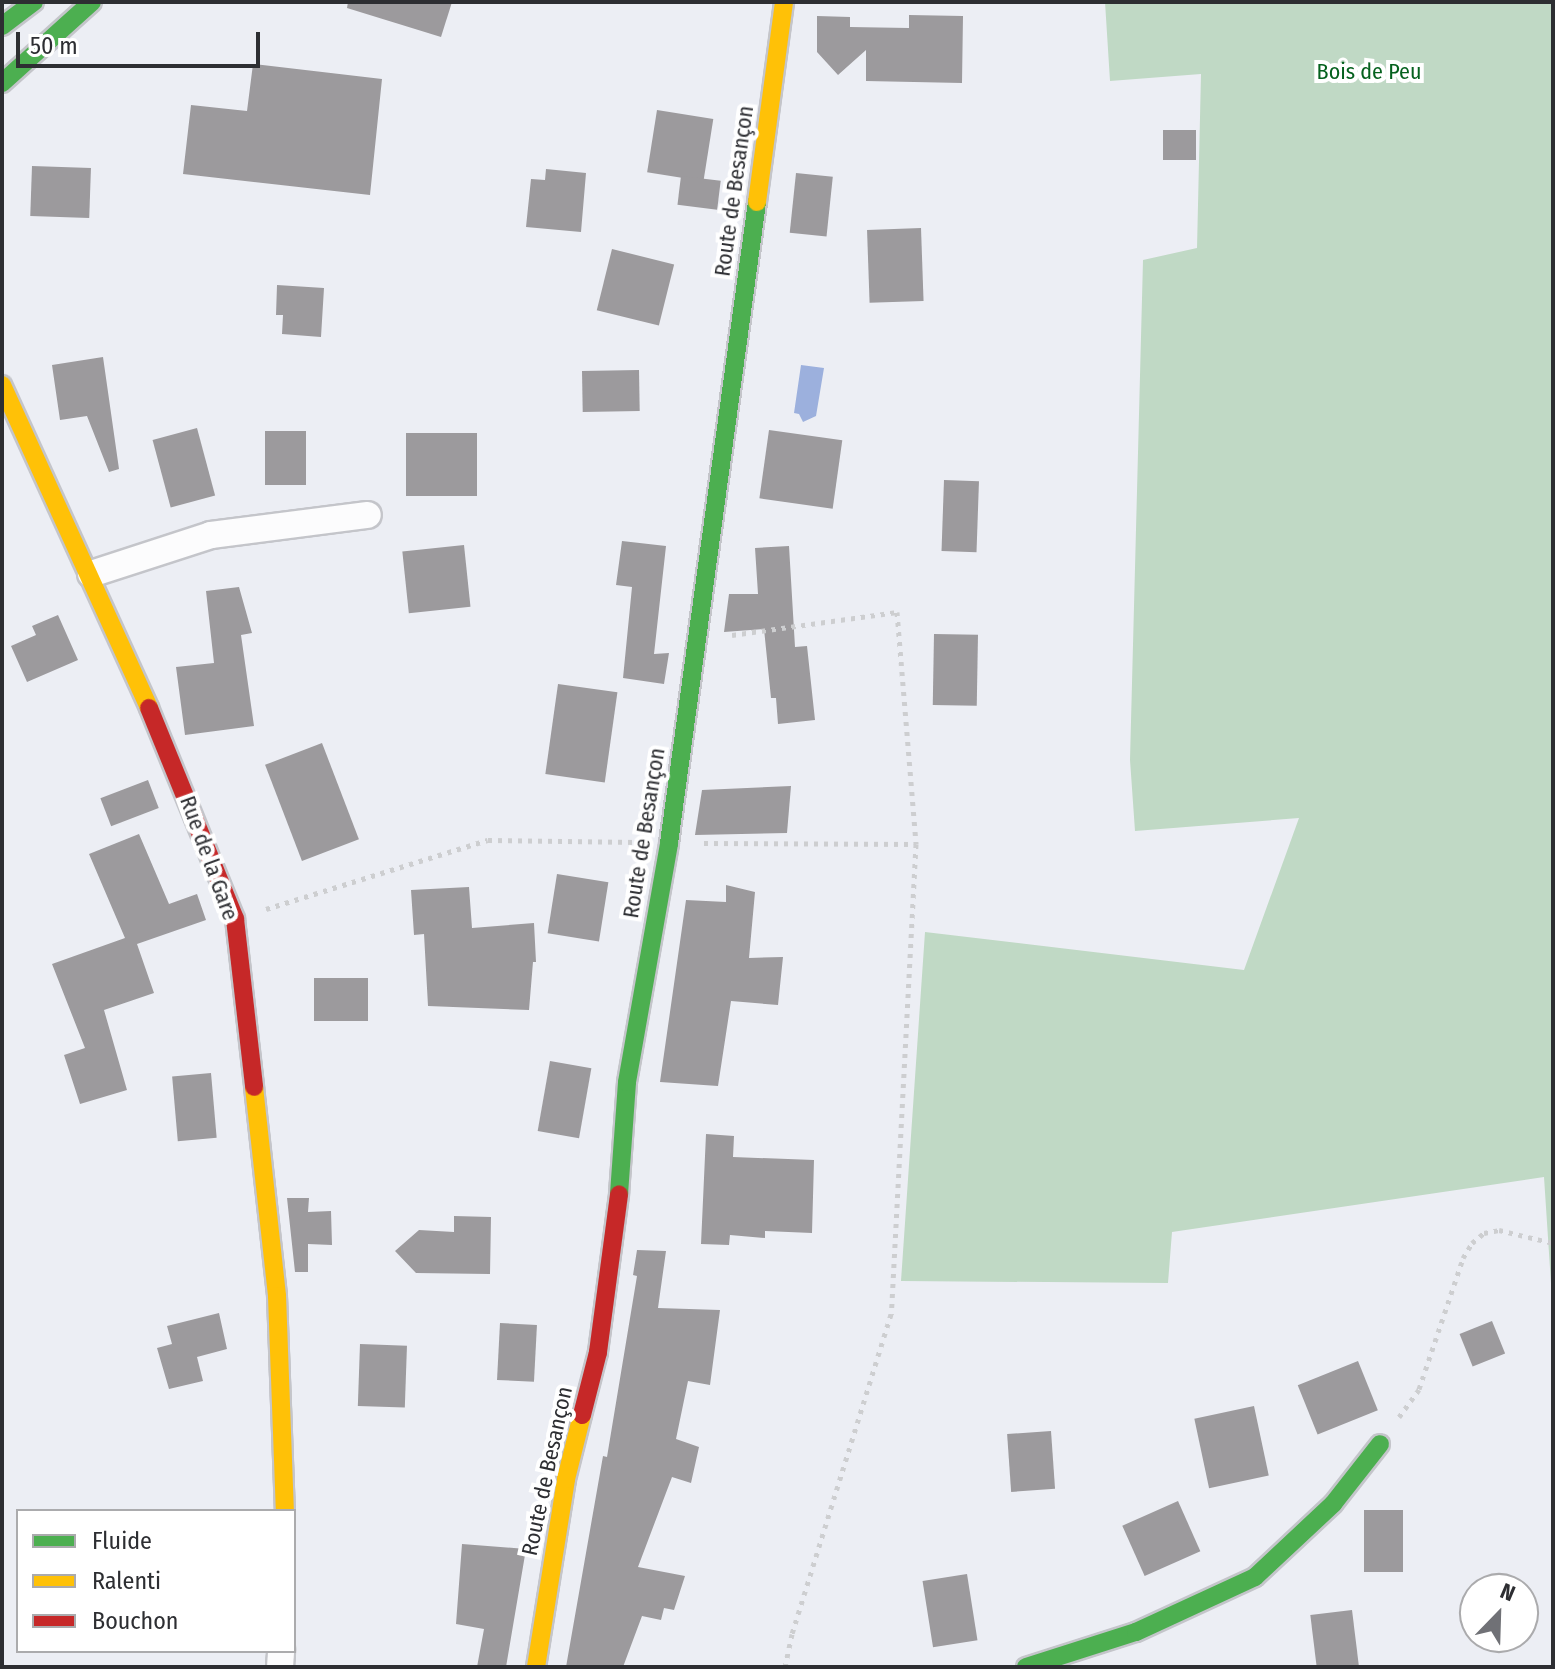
<!DOCTYPE html>
<meta charset="utf-8">
<style>
body{margin:0}
#map{position:relative;width:1555px;height:1669px;overflow:hidden;background:#eceef4;font-family:"Fira Sans Condensed",sans-serif}
div>[style]{position:absolute}
[style*='--x']{left:calc(var(--x)*1px);top:calc(var(--y)*1px);width:calc(var(--w)*1px);rotate:calc(var(--a)*1deg)}
.green>*{inset:0;background:#c0d9c5}
.water>*{inset:0;background:#9cb0dd}
.building>*{inset:0;background:#9c9a9d;transform-origin:0 0}
.path>*{height:5px;margin-top:-2.5px;transform-origin:0;background:repeating-linear-gradient(90deg,#cdced0 0 4px,transparent 0 10px)}
.roads{filter:drop-shadow(2px 0 #c4c5ca) drop-shadow(-2px 0 #c4c5ca) drop-shadow(0 2px #c4c5ca) drop-shadow(0 -2px #c4c5ca)}
.street>*{height:26px;margin:-13px;padding:0 13px;transform-origin:13px;border-radius:13px;background:#fcfcfd}
.fast>*{height:18px;margin:-9px;padding:0 9px;transform-origin:9px;border-radius:9px;background:#4caf50}
.slow>*{height:18px;margin:-9px;padding:0 9px;transform-origin:9px;border-radius:9px;background:#ffc107}
.jam>*{height:18px;margin:-9px;padding:0 9px;transform-origin:9px;border-radius:9px;background:#c62828}
span{translate:-50% -50%;white-space:nowrap;text-align:center;line-height:1.15;-webkit-text-stroke:8px #fff;paint-order:stroke}
.park-label{font-size:22px;color:#05611e}
.street-label{font-size:22px;color:#2d2e32}
.frame{position:absolute;inset:0;border:4px solid #2d2e32;pointer-events:none}
.legend{position:absolute;left:16px;top:1509px;width:280px;height:144px;box-sizing:border-box;background:#fff;border:2px solid #ababad;margin:0;padding:10px 14px;list-style:none;font-size:24px;color:#2d2e32}
.legend li{display:flex;align-items:center;gap:16px;height:40px}
.legend b{width:40px;border:2px solid #ababad}
.north{position:absolute;left:1459px;top:1573px;width:80px;height:80px;box-sizing:border-box;background:#fff;border:2px solid #ababad;border-radius:50%;rotate:23deg;font-size:22px;font-weight:700;line-height:32px;text-align:center;color:#2d2e32}
.north::after{content:'';display:block;margin:auto;width:28px;height:36px;background:#707176;clip-path:polygon(50% 0,100% 100%,50% 72%,0 100%)}
.scale{position:absolute;left:16px;top:32px;width:244px;height:36px;box-sizing:border-box;border:4px solid #2d2e32;border-top:0;padding-left:10px;font-size:24px;line-height:28px;white-space:nowrap;color:#2d2e32;-webkit-text-stroke:6px #fff;paint-order:stroke}
</style>
<div id="map">
<div class="green">
<i style="clip-path:polygon(1105px 2px,1553px 2px,1553px 1314px,1544px 1177px,1172px 1232px,1168px 1283px,901px 1281px,925px 932px,1244px 970px,1299px 818px,1135px 831px,1130px 760px,1143px 260px,1197px 248px,1201px 74px,1110px 81px)"></i>
</div>
<div class="water">
<i style="clip-path:polygon(801px 365px,824px 368px,816px 416px,803px 422px,799px 414px,794px 413px)"></i>
</div>
<div class="building">
<i style="clip-path:polygon(348px 2px,452px 2px,441px 37px,347px 8px)"></i>
<i style="clip-path:polygon(909px 15px,963px 16px,962px 83px,866px 81px,866px 50px,838px 75px,817px 52px,817px 16px,850px 17px,850px 27px,909px 28px)"></i>
<i style="clip-path:polygon(253px 64px,382px 79px,370px 195px,183px 174px,191px 105px,247px 111px)"></i>
<i style="left:657px;top:110px;width:57px;height:63px;rotate:9deg"></i>
<i style="left:1163px;top:130px;width:33px;height:30px"></i>
<i style="left:32px;top:166px;width:59px;height:50px;rotate:2deg"></i>
<i style="clip-path:polygon(546px 169px,586px 173px,581px 232px,526px 227px,531px 179px,545px 180px)"></i>
<i style="left:796px;top:173px;width:37px;height:60px;rotate:6deg"></i>
<i style="left:681px;top:176px;width:40px;height:29px;rotate:7deg"></i>
<i style="left:921px;top:228px;width:73px;height:54px;rotate:88deg"></i>
<i style="left:612px;top:249px;width:64px;height:63px;rotate:14deg"></i>
<i style="clip-path:polygon(277px 285px,324px 288px,321px 337px,282px 334px,283px 315px,276px 315px)"></i>
<i style="clip-path:polygon(103px 357px,119px 469px,109px 472px,87px 416px,60px 420px,52px 365px)"></i>
<i style="left:639px;top:370px;width:41px;height:57px;rotate:89deg"></i>
<i style="left:197px;top:428px;width:70px;height:46px;rotate:75deg"></i>
<i style="left:769px;top:430px;width:74px;height:69px;rotate:8deg"></i>
<i style="left:265px;top:431px;width:41px;height:54px"></i>
<i style="left:406px;top:433px;width:71px;height:63px"></i>
<i style="left:944px;top:480px;width:35px;height:71px;rotate:2deg"></i>
<i style="clip-path:polygon(622px 541px,666px 546px,654px 654px,669px 653px,664px 684px,623px 678px,632px 587px,616px 585px)"></i>
<i style="left:464px;top:545px;width:62px;height:62px;rotate:84deg"></i>
<i style="clip-path:polygon(789px 546px,795px 647px,807px 646px,815px 720px,778px 724px,776px 698px,771px 698px,764px 629px,724px 632px,729px 594px,758px 594px,755px 548px)"></i>
<i style="clip-path:polygon(239px 587px,252px 633px,241px 635px,254px 726px,185px 735px,176px 667px,214px 663px,206px 591px)"></i>
<i style="clip-path:polygon(58px 615px,78px 660px,27px 682px,11px 646px,36px 635px,32px 626px)"></i>
<i style="left:934px;top:634px;width:44px;height:71px;rotate:1deg"></i>
<i style="left:558px;top:684px;width:60px;height:91px;rotate:8deg"></i>
<i style="left:322px;top:743px;width:103px;height:61px;rotate:69deg"></i>
<i style="left:148px;top:780px;width:30px;height:51px;rotate:69deg"></i>
<i style="clip-path:polygon(791px 786px,787px 833px,695px 835px,702px 790px)"></i>
<i style="clip-path:polygon(139px 834px,169px 904px,197px 894px,206px 920px,137px 944px,154px 993px,104px 1010px,127px 1090px,80px 1104px,64px 1055px,85px 1048px,52px 964px,125px 938px,89px 854px)"></i>
<i style="left:557px;top:874px;width:52px;height:60px;rotate:9deg"></i>
<i style="clip-path:polygon(726px 885px,755px 892px,749px 958px,783px 957px,778px 1005px,731px 1001px,718px 1086px,660px 1082px,686px 900px,726px 902px)"></i>
<i style="clip-path:polygon(469px 887px,472px 928px,534px 923px,536px 962px,533px 962px,529px 1010px,428px 1006px,424px 934px,414px 935px,411px 890px)"></i>
<i style="left:368px;top:978px;width:43px;height:54px;rotate:90deg"></i>
<i style="left:550px;top:1061px;width:42px;height:71px;rotate:10deg"></i>
<i style="left:211px;top:1073px;width:65px;height:39px;rotate:85deg"></i>
<i style="clip-path:polygon(706px 1134px,734px 1136px,733px 1157px,814px 1160px,812px 1233px,765px 1231px,765px 1238px,730px 1235px,729px 1245px,701px 1244px)"></i>
<i style="clip-path:polygon(287px 1198px,309px 1198px,308px 1212px,331px 1211px,332px 1245px,308px 1244px,308px 1272px,295px 1272px)"></i>
<i style="clip-path:polygon(454px 1216px,491px 1217px,490px 1274px,416px 1273px,395px 1251px,419px 1230px,454px 1232px)"></i>
<i style="clip-path:polygon(637px 1250px,666px 1251px,658px 1308px,720px 1310px,710px 1385px,688px 1381px,676px 1439px,699px 1447px,691px 1483px,672px 1477px,638px 1567px,685px 1576px,674px 1610px,664px 1608px,661px 1620px,642px 1616px,623px 1667px,566px 1667px,603px 1456px,607px 1457px,637px 1276px,633px 1275px)"></i>
<i style="clip-path:polygon(219px 1313px,227px 1349px,197px 1357px,203px 1381px,169px 1389px,157px 1348px,172px 1344px,167px 1326px)"></i>
<i style="left:1492px;top:1321px;width:35px;height:35px;rotate:68deg"></i>
<i style="left:500px;top:1323px;width:37px;height:57px;rotate:3deg"></i>
<i style="left:360px;top:1344px;width:47px;height:62px;rotate:2deg"></i>
<i style="left:1358px;top:1361px;width:53px;height:65px;rotate:68deg"></i>
<i style="left:1254px;top:1406px;width:71px;height:61px;rotate:78deg"></i>
<i style="left:1051px;top:1431px;width:58px;height:44px;rotate:86deg"></i>
<i style="left:1178px;top:1501px;width:55px;height:61px;rotate:66deg"></i>
<i style="left:1364px;top:1510px;width:39px;height:62px"></i>
<i style="clip-path:polygon(462px 1544px,526px 1549px,506px 1667px,477px 1667px,484px 1629px,456px 1624px)"></i>
<i style="left:967px;top:1574px;width:67px;height:45px;rotate:81deg"></i>
<i style="left:1352px;top:1610px;width:57px;height:42px;rotate:83deg"></i>
</div>
<div class="path">
<i style="--x:732;--y:635;--w:167;--a:-7.9"></i>
<i style="--x:897;--y:612;--w:233;--a:85.3"></i>
<i style="--x:704;--y:843;--w:212;--a:0.3"></i>
<i style="--x:916;--y:844;--w:471;--a:93"></i>
<i style="--x:891;--y:1314;--w:335;--a:107.2"></i>
<i style="--x:792;--y:1634;--w:34;--a:102"></i>
<i style="--x:266;--y:909;--w:232;--a:-17.3"></i>
<i style="--x:488;--y:840;--w:150;--a:0.8"></i>
<i style="--x:1399;--y:1417;--w:34;--a:-54"></i>
<i style="--x:1419;--y:1389;--w:138;--a:-71.4"></i>
<i style="--x:1463;--y:1258;--w:17;--a:-59"></i>
<i style="--x:1472;--y:1243;--w:16;--a:-40"></i>
<i style="--x:1484;--y:1233;--w:15;--a:-11"></i>
<i style="--x:1499;--y:1230;--w:56;--a:13.5"></i>
</div>
<div class="roads">
<div class="street">
<i style="--x:91;--y:574;--w:126;--a:-18"></i>
<i style="--x:211;--y:535;--w:158;--a:-7.3"></i>
<i style="--x:280;--y:1667;--w:16;--a:-86"></i>
</div>
<div class="fast">
<i style="--x:2;--y:26;--w:40;--a:-37"></i>
<i style="--x:2;--y:83;--w:121;--a:-42"></i>
<i style="--x:619;--y:1194;--w:112;--a:-85.9"></i>
<i style="--x:627;--y:1082;--w:243;--a:-80"></i>
<i style="--x:669;--y:843;--w:647;--a:-82.18"></i>
<i style="--x:1026;--y:1667;--w:115;--a:-17.7"></i>
<i style="--x:1136;--y:1632;--w:131;--a:-24.8"></i>
<i style="--x:1255;--y:1577;--w:107;--a:-43.1"></i>
<i style="--x:1333;--y:1504;--w:76;--a:-51.9"></i>
</div>
<div class="slow">
<i style="--x:757;--y:202;--w:202;--a:-82.3"></i>
<i style="--x:2;--y:385;--w:355;--a:65.5"></i>
<i style="--x:254;--y:1087;--w:210;--a:83.7"></i>
<i style="--x:277;--y:1296;--w:215;--a:87.9"></i>
<i style="--x:536;--y:1667;--w:190;--a:-80.9"></i>
<i style="--x:566;--y:1479;--w:66;--a:-76"></i>
</div>
<div class="jam">
<i style="--x:149;--y:708;--w:228;--a:67.8"></i>
<i style="--x:235;--y:919;--w:169;--a:83.5"></i>
<i style="--x:582;--y:1415;--w:65;--a:-75.7"></i>
<i style="--x:598;--y:1352;--w:159;--a:-82.4"></i>
</div>
</div>
<div class="park-label">
<span style="left:1369px;top:72px">Bois de Peu</span>
</div>
<div class="street-label">
<span style="left:734px;top:191px;rotate:-82deg">Route de Besançon</span>
<span style="left:644px;top:833px;rotate:-81deg">Route de Besançon</span>
<span style="left:209px;top:858px;rotate:70deg">Rue de la Gare</span>
<span style="left:547px;top:1471px;rotate:-78deg">Route de Besançon</span>
</div>
<div class="frame"></div>
<ul class="legend">
<li><b style="height:10px;background:#4caf50"></b>Fluide</li>
<li><b style="height:10px;background:#ffc107"></b>Ralenti</li>
<li><b style="height:10px;background:#c62828"></b>Bouchon</li>
</ul>
<div class="north">N</div>
<div class="scale">50 m</div>
</div>
